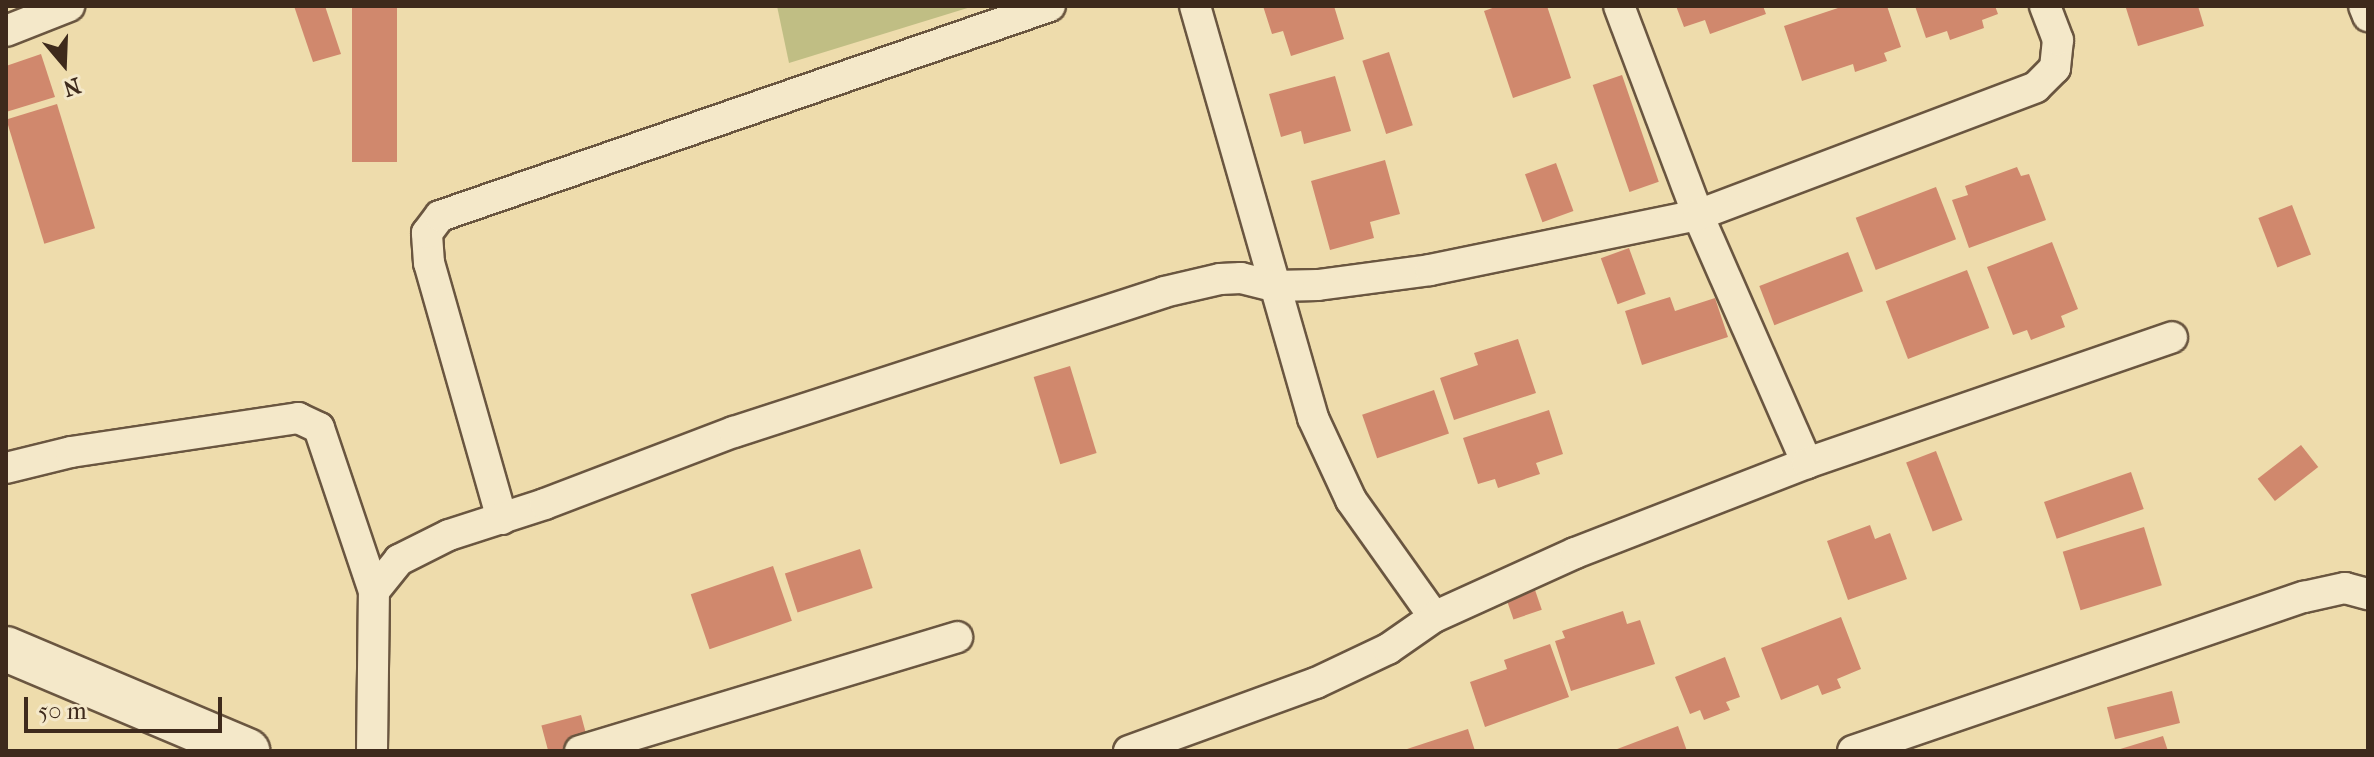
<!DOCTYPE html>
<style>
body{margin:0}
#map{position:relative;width:2374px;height:757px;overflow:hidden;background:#eedcac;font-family:"IM FELL French Canon",serif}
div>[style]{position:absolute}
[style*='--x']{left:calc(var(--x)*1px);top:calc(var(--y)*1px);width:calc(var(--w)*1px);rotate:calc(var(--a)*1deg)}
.green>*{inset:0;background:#c0be84}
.building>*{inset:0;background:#d0886d;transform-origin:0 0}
.roads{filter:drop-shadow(2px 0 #6a5640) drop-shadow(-2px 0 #6a5640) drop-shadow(0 2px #6a5640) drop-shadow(0 -2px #6a5640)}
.street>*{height:30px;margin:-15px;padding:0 15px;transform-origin:15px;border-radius:15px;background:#f4e8c9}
.secondary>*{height:44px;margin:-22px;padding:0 22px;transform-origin:22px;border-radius:22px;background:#f4e8c9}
span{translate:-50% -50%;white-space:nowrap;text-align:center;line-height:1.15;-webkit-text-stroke:6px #f4e8c9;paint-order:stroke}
.frame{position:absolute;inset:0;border:8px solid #3e2a1c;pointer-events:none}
.north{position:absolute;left:24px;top:24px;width:80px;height:80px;-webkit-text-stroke:6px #f4e8c9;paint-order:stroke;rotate:161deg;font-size:22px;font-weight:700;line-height:32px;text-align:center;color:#3e2a1c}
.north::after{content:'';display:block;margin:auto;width:28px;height:36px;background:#3e2a1c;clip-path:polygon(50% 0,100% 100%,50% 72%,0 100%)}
.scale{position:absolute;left:24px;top:697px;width:198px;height:36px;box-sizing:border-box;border:4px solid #3e2a1c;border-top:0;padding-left:10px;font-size:24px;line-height:28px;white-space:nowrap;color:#3e2a1c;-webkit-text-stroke:6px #f4e8c9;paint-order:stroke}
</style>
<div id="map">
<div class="green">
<i style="clip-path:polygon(777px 6px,974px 6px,789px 63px)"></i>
</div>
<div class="building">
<i style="clip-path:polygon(294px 6px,325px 6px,341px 54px,313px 62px)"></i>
<i style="left:352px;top:6px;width:45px;height:156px"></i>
<i style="clip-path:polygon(1263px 6px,1334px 6px,1344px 39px,1291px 56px,1283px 31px,1272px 34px)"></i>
<i style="clip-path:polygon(1498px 6px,1547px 6px,1571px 78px,1513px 98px,1484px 11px)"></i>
<i style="clip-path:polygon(1676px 6px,1763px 6px,1766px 14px,1710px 34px,1705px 20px,1684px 27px)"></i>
<i style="clip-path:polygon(1844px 6px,1887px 6px,1901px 47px,1884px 53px,1887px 61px,1855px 72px,1853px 64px,1802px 81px,1784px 26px)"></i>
<i style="clip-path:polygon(1915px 6px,1995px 6px,1998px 14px,1982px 20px,1984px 28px,1950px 40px,1947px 31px,1926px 38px)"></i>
<i style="clip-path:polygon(2132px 6px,2198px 6px,2204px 26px,2138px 46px,2126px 8px)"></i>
<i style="left:1389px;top:52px;width:77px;height:28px;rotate:72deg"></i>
<i style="clip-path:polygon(41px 54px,55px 97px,6px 112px,6px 66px)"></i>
<i style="left:1622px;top:75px;width:113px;height:31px;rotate:71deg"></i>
<i style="clip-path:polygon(1335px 76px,1351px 131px,1304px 144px,1301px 131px,1281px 137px,1269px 94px)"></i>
<i style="left:57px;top:104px;width:130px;height:53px;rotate:73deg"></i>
<i style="clip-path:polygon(1385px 160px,1400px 214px,1370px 222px,1374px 238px,1330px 250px,1311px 181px)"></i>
<i style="left:1556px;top:163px;width:51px;height:33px;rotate:70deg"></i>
<i style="clip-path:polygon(2017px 167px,2021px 176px,2029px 174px,2046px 220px,1969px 248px,1952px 200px,1968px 195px,1965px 186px)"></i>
<i style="left:1936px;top:187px;width:56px;height:86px;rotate:69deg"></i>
<i style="left:2292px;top:205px;width:53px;height:36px;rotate:69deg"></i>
<i style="clip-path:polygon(2052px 242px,2078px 309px,2061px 316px,2065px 327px,2031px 340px,2027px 330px,2013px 335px,1987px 267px)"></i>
<i style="left:1629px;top:248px;width:49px;height:30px;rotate:70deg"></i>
<i style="left:1848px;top:252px;width:42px;height:95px;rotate:69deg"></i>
<i style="left:1967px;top:270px;width:62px;height:87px;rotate:69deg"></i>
<i style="clip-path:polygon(1670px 297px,1675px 311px,1715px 298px,1728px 337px,1642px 365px,1625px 311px)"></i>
<i style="clip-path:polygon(1518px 339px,1536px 393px,1454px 420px,1440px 378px,1478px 365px,1474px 353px)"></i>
<i style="left:1070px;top:366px;width:91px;height:38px;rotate:73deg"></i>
<i style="left:1434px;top:390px;width:46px;height:76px;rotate:71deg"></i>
<i style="clip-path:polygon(1549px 410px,1563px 454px,1536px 463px,1540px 474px,1498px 488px,1495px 479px,1478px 484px,1463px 438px)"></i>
<i style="left:2301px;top:445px;width:28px;height:55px;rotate:52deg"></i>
<i style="left:1936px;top:451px;width:74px;height:32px;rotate:69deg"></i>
<i style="left:2131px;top:472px;width:39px;height:92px;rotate:71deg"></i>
<i style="clip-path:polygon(1870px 525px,1875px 539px,1890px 533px,1907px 579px,1848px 600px,1827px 541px)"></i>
<i style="left:2144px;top:527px;width:61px;height:85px;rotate:73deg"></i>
<i style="left:860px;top:549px;width:41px;height:79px;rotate:72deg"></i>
<i style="left:773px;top:566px;width:58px;height:87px;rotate:71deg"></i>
<i style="left:1534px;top:587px;width:24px;height:30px;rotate:71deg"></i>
<i style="clip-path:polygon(1623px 611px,1627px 624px,1640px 620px,1655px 664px,1571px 691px,1555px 641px,1565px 638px,1562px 631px)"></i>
<i style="clip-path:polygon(1841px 617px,1861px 669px,1837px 679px,1841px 688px,1822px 695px,1818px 685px,1781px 700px,1761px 648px)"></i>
<i style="clip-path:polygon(1550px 644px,1569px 697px,1485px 727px,1470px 682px,1507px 669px,1504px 660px)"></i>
<i style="clip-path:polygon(1725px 657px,1740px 697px,1726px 702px,1730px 710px,1704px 720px,1700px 710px,1690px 714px,1675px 677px)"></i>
<i style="left:2172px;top:691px;width:33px;height:67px;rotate:76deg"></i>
<i style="left:581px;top:715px;width:30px;height:41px;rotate:75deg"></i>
<i style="clip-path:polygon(1678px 726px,1687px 751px,1612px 751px)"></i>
<i style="clip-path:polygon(1468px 729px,1475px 751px,1405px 751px,1404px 750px)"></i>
<i style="clip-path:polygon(2163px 736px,2168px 751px,2118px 751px,2117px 750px)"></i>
</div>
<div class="roads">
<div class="street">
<i style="--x:1195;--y:6;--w:429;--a:74"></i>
<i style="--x:1313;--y:418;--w:90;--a:65.1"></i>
<i style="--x:1351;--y:500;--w:143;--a:54.6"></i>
<i style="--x:1619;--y:6;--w:223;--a:69.3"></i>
<i style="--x:1698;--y:215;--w:271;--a:66.3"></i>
<i style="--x:2364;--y:6;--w:11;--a:68"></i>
<i style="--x:6;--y:31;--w:68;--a:-21.6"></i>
<i style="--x:6;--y:468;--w:67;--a:-13.8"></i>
<i style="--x:71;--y:452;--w:230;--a:-8.5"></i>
<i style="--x:298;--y:418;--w:23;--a:25"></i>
<i style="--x:319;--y:428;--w:172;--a:71.4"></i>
<i style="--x:502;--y:519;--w:266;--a:-105.9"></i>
<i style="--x:429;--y:263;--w:30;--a:-94"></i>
<i style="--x:427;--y:233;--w:21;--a:-53"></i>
<i style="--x:440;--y:216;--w:645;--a:-19"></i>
<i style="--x:372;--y:751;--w:160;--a:-89.3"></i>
<i style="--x:374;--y:591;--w:40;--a:-51"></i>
<i style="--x:399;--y:560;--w:56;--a:-26.6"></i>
<i style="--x:449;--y:535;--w:101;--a:-17.9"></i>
<i style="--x:545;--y:504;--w:202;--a:-20.9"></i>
<i style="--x:734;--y:432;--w:452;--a:-18"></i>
<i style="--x:1164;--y:292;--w:57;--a:-13.1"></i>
<i style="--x:1220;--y:279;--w:21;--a:-3"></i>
<i style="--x:1241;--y:278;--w:34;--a:14"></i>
<i style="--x:1274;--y:286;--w:44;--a:-1.3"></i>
<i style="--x:1318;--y:285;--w:113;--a:-7.6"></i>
<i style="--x:1430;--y:270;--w:274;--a:-11.6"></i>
<i style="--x:1698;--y:215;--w:361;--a:-20.7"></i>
<i style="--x:2036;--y:87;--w:27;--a:-45"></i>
<i style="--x:2055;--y:68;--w:28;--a:-84"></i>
<i style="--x:2058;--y:40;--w:36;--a:-111"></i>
<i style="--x:580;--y:751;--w:394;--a:-16.8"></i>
<i style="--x:1129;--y:751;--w:199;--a:-20"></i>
<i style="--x:1316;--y:683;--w:80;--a:-25.3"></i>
<i style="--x:1388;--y:649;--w:56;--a:-34.8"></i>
<i style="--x:1434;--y:617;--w:155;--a:-24.4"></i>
<i style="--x:1575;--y:553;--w:249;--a:-21.2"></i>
<i style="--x:1807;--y:463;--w:386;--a:-19"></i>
<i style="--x:1853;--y:751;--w:477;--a:-18.9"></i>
<i style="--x:2304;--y:597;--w:42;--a:-12.4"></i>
<i style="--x:2345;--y:588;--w:24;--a:15"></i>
</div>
<div class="secondary">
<i style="--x:6;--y:649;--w:262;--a:22.9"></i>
</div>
</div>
<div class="frame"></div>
<div class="north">N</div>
<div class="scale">50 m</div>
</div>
